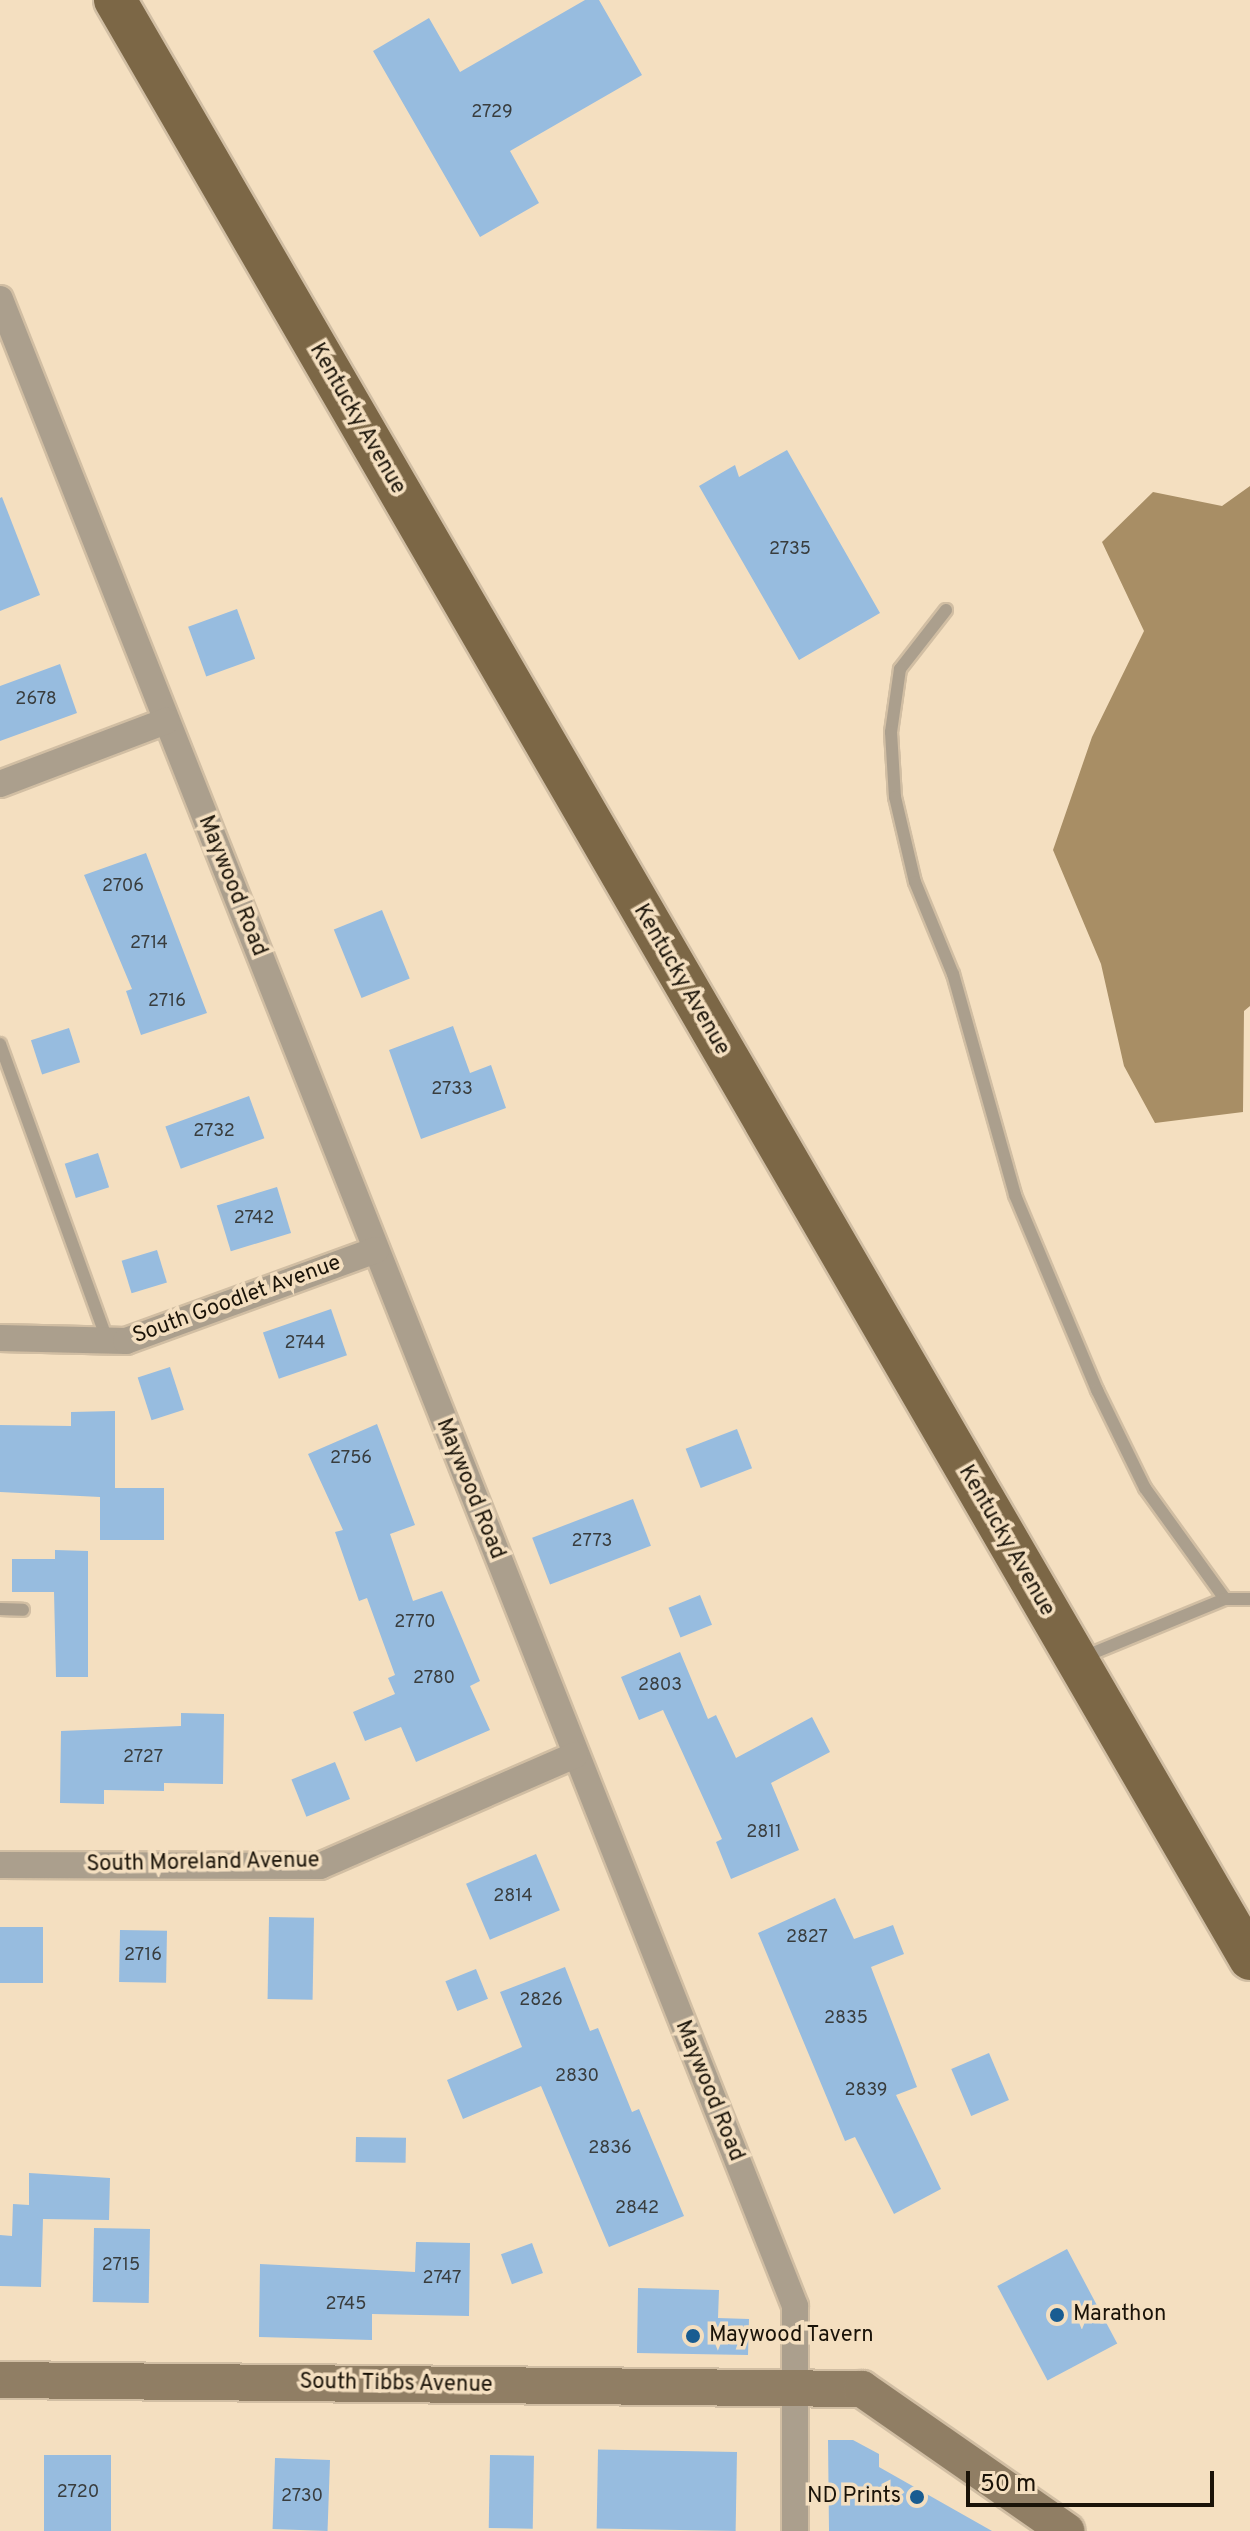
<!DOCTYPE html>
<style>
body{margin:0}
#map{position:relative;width:1250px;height:2531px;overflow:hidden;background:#f4dfc0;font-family:Overpass,sans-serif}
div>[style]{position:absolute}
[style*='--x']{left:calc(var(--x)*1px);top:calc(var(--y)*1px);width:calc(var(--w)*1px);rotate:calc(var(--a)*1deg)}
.water>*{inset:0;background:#a88e65}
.building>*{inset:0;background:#97bcdf;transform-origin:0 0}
.roads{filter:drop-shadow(2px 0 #d1bea3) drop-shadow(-2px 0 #d1bea3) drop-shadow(0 2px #d1bea3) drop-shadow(0 -2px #d1bea3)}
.lane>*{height:12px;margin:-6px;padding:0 6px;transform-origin:6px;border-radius:6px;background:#ab9f8d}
.street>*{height:26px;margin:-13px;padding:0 13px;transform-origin:13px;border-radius:13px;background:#ab9f8d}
.secondary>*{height:36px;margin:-18px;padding:0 18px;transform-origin:18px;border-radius:18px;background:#907e64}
.primary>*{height:42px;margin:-21px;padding:0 21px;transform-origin:21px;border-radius:21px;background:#7c6746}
.dots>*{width:22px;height:22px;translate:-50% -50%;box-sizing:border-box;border:4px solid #f4dfc0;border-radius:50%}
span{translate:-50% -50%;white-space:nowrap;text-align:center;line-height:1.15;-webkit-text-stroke:7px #f4dfc0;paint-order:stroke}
.number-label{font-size:18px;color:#393d3e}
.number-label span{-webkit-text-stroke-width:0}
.street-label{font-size:22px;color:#1a1308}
.poi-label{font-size:22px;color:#1a1308}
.left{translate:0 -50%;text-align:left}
.right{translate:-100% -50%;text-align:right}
.scale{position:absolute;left:966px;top:2471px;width:248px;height:36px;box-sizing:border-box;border:4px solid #1a1308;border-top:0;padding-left:10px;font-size:24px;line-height:28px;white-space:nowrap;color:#1a1308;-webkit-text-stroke:6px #f4dfc0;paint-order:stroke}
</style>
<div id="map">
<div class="water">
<i style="clip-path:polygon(1250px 486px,1250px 1006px,1244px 1011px,1243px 1112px,1155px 1123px,1124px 1066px,1101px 964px,1053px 850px,1092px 737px,1144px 631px,1102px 542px,1153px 492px,1222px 506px)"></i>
</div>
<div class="building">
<i style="clip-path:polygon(585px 0,599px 0,642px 75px,510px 151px,539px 203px,480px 237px,373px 51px,429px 18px,460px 72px)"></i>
<i style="clip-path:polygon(787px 450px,880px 613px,799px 660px,699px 486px,735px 465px,739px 477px)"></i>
<i style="clip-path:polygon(2px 497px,40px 595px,0 611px,0 498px)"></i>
<i style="left:237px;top:609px;width:53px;height:52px;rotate:70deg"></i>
<i style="clip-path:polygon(60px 664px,77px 713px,0 741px,0 686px)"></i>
<i style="clip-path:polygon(146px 853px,207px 1013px,141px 1035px,126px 991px,132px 989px,84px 875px)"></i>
<i style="left:382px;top:910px;width:74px;height:52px;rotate:68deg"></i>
<i style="clip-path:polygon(453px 1026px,470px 1073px,491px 1065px,506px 1108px,421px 1139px,389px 1050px)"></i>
<i style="left:69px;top:1028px;width:36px;height:40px;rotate:72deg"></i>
<i style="left:249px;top:1096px;width:45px;height:89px;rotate:70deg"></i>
<i style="left:98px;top:1153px;width:36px;height:35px;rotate:72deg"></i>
<i style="left:277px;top:1187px;width:48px;height:63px;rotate:73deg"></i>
<i style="left:157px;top:1250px;width:34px;height:37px;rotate:73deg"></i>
<i style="left:331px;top:1309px;width:49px;height:72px;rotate:71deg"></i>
<i style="left:170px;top:1367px;width:45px;height:34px;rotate:72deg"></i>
<i style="clip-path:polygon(115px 1411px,115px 1488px,164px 1488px,164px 1540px,100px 1540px,100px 1497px,0 1492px,0 1425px,71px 1426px,71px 1412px)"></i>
<i style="clip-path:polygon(377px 1424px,415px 1525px,390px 1534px,413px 1601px,442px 1591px,480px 1681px,470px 1686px,490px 1730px,416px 1762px,401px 1727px,365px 1741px,353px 1712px,395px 1694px,388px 1678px,395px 1675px,367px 1598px,359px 1601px,335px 1532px,343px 1530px,308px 1454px)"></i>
<i style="left:737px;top:1429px;width:42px;height:55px;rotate:69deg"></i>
<i style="left:633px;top:1499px;width:50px;height:108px;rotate:69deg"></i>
<i style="clip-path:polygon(55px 1550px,88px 1551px,88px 1677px,56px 1677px,54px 1592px,12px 1592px,12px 1559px,55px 1559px)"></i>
<i style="left:700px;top:1595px;width:32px;height:34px;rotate:68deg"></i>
<i style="clip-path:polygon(680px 1652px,708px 1719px,716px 1715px,736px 1758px,812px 1717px,830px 1752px,771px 1783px,799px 1850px,731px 1879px,716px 1842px,722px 1839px,663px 1710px,639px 1720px,621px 1677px)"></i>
<i style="clip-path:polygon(181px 1713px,224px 1714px,223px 1784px,164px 1783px,164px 1791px,104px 1790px,104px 1804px,60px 1803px,61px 1731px,181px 1726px)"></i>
<i style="left:335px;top:1762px;width:40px;height:47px;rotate:68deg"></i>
<i style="left:536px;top:1854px;width:61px;height:76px;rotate:67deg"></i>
<i style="clip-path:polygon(835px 1898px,854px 1939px,893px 1925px,904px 1954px,871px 1967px,917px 2087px,896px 2095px,941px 2189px,894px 2214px,855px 2137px,845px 2141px,758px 1933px)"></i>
<i style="left:269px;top:1917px;width:45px;height:82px;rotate:1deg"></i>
<i style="left:0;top:1927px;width:43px;height:56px"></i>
<i style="left:120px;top:1930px;width:47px;height:52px;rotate:1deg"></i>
<i style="clip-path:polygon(565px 1967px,590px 2031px,598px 2028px,632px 2112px,639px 2109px,684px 2216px,609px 2247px,541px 2086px,463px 2119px,447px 2080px,522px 2047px,500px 1992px)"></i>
<i style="left:476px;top:1969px;width:32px;height:33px;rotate:68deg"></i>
<i style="left:989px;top:2053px;width:51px;height:41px;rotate:67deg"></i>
<i style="left:356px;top:2137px;width:50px;height:25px;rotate:1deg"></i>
<i style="clip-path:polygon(29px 2173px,110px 2178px,109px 2220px,43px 2219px,41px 2287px,0 2286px,0 2235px,12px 2236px,13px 2204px,29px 2205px)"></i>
<i style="left:94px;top:2228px;width:56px;height:74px;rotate:1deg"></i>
<i style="clip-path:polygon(416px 2242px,470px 2243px,469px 2316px,372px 2314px,372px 2340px,259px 2337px,260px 2264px,415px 2272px)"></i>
<i style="left:532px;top:2243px;width:32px;height:33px;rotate:70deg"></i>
<i style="left:1067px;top:2249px;width:107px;height:79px;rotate:62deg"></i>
<i style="clip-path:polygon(638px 2288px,719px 2290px,718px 2318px,749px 2319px,748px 2355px,637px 2353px)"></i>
<i style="clip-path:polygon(828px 2440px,853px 2440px,879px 2454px,879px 2467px,992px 2531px,829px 2531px)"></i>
<i style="left:737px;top:2452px;width:79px;height:139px;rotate:91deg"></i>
<i style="left:44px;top:2455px;width:67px;height:76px"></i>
<i style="left:490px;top:2455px;width:44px;height:73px;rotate:1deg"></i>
<i style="left:330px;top:2460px;width:71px;height:55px;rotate:92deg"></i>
</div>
<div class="roads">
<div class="lane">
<i style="--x:946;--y:610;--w:75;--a:127.9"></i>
<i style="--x:900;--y:669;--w:64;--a:98.1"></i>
<i style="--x:891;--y:732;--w:65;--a:86.5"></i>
<i style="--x:895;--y:797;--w:87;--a:76.8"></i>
<i style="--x:915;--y:882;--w:100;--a:67.6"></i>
<i style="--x:953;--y:974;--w:230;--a:74.3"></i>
<i style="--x:1015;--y:1195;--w:212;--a:67.2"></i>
<i style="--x:1097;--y:1390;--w:109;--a:63.9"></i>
<i style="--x:1145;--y:1488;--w:137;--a:54.2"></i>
<i style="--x:0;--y:1044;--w:315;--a:70.1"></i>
<i style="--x:0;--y:1609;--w:23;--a:2"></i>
<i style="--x:1081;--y:1658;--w:156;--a:-22.3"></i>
<i style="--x:1225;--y:1599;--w:25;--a:0"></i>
</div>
<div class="street">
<i style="--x:0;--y:299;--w:2159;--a:68.39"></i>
<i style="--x:795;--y:2306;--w:225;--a:90"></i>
<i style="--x:0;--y:784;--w:178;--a:-20.8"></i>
<i style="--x:0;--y:1338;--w:126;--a:1.4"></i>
<i style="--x:126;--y:1341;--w:266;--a:-20"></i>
<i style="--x:0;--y:1865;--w:320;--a:0.2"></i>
<i style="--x:320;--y:1866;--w:278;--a:-23.5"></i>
</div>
<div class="secondary">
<i style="--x:0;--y:2380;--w:862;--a:0.6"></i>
<i style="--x:862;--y:2389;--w:249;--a:34.8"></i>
</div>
<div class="primary">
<i style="--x:115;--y:0;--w:2264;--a:59.91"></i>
</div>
</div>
<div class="dots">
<i style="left:1057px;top:2315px;background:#185c91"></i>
<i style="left:693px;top:2336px;background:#185c91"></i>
<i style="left:917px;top:2497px;background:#185c91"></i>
</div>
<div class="number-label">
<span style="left:492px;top:113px">2729</span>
<span style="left:790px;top:550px">2735</span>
<span style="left:36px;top:700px">2678</span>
<span style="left:123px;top:887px">2706</span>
<span style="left:149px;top:944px">2714</span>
<span style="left:167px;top:1002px">2716</span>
<span style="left:452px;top:1090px">2733</span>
<span style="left:214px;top:1132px">2732</span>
<span style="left:254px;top:1219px">2742</span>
<span style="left:305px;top:1344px">2744</span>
<span style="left:351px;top:1459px">2756</span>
<span style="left:592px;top:1542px">2773</span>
<span style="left:415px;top:1623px">2770</span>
<span style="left:434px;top:1679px">2780</span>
<span style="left:660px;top:1686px">2803</span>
<span style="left:143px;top:1758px">2727</span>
<span style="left:764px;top:1833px">2811</span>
<span style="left:513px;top:1897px">2814</span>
<span style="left:807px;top:1938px">2827</span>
<span style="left:143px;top:1956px">2716</span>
<span style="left:541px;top:2001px">2826</span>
<span style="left:846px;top:2019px">2835</span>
<span style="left:577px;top:2077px">2830</span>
<span style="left:866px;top:2091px">2839</span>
<span style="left:610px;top:2149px">2836</span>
<span style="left:637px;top:2209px">2842</span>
<span style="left:121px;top:2266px">2715</span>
<span style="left:442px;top:2279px">2747</span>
<span style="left:346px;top:2305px">2745</span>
<span style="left:78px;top:2493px">2720</span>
<span style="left:302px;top:2497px">2730</span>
</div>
<div class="street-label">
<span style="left:357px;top:419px;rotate:60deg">Kentucky Avenue</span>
<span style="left:232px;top:886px;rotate:68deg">Maywood Road</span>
<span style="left:681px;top:980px;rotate:60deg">Kentucky Avenue</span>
<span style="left:237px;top:1300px;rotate:-20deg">South Goodlet Avenue</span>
<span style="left:470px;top:1489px;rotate:68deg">Maywood Road</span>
<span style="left:1006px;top:1541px;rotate:60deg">Kentucky Avenue</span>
<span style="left:203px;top:1863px;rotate:-1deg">South Moreland Avenue</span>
<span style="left:709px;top:2091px;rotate:68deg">Maywood Road</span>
<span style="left:396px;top:2384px;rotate:1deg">South Tibbs Avenue</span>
</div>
<div class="poi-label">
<span class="left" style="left:1073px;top:2315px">Marathon</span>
<span class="left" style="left:709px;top:2336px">Maywood Tavern</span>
<span class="right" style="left:901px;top:2497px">ND Prints</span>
</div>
<div class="scale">50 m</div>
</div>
